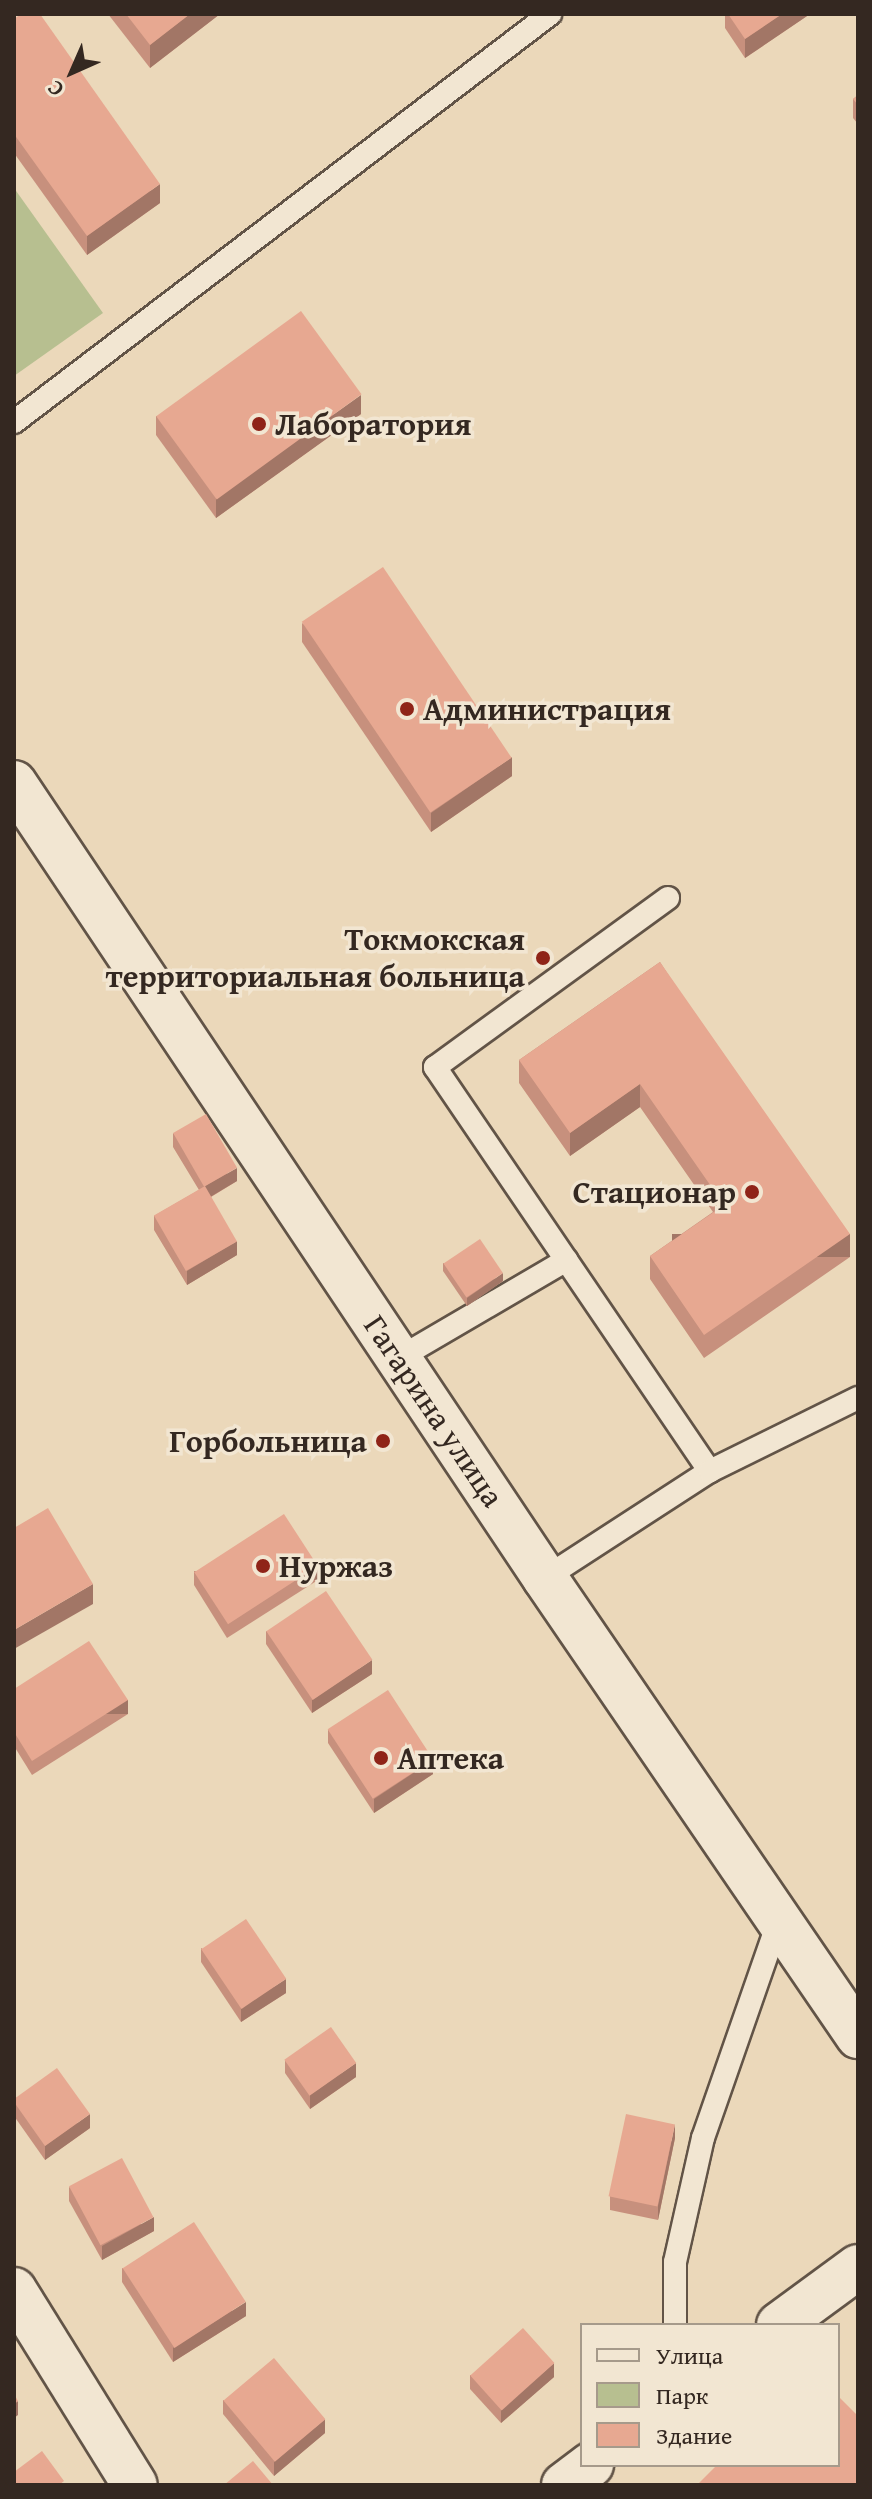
<!DOCTYPE html>
<meta charset="utf-8">
<style>
body{margin:0}
#map{position:relative;width:872px;height:2499px;overflow:hidden;background:#ebd8ba;font-family:"Gentium Book Plus",serif}
div>[style]{position:absolute}
[style*='--x']{left:calc(var(--x)*1px);top:calc(var(--y)*1px);width:calc(var(--w)*1px);rotate:calc(var(--a)*1deg)}
.green>*{inset:0;background:#b7bf90}
.roads{filter:drop-shadow(2px 0 #625447) drop-shadow(-2px 0 #625447) drop-shadow(0 2px #625447) drop-shadow(0 -2px #625447)}
.service>*{height:22px;margin:-11px;padding:0 11px;transform-origin:11px;border-radius:11px;background:#f2e6d2}
.minor>*{height:44px;margin:-22px;padding:0 22px;transform-origin:22px;border-radius:22px;background:#f2e6d2}
.secondary>*{height:44px;margin:-22px;padding:0 22px;transform-origin:22px;border-radius:22px;background:#f2e6d2}
.wall>*{inset:0;background:#c7907d}
.shaded-wall>*{inset:0;background:#a27666;transform-origin:0 0}
.building>*{inset:0;background:#e7a891;transform-origin:0 0}
.dots>*{width:22px;height:22px;translate:-50% -50%;box-sizing:border-box;border:4px solid #f2e6d2;border-radius:50%}
span{translate:-50% -50%;white-space:nowrap;text-align:center;line-height:1.15;-webkit-text-stroke:7px #f2e6d2;paint-order:stroke}
.poi-label{font-size:32px;color:#342821;font-weight:700}
.left{translate:0 -50%;text-align:left}
.right{translate:-100% -50%;text-align:right}
.street-label{font-size:32px;color:#342821}
.frame{position:absolute;inset:0;border:16px solid #342821;pointer-events:none}
.legend{position:absolute;left:580px;top:2323px;width:260px;height:144px;box-sizing:border-box;background:#f2e6d2;border:2px solid #a69a8b;margin:0;padding:10px 14px;list-style:none;font-size:24px;color:#342821}
.legend li{display:flex;align-items:center;gap:16px;height:40px}
.legend b{width:40px;border:2px solid #a69a8b}
.north{position:absolute;left:32px;top:32px;width:80px;height:80px;-webkit-text-stroke:6px #f2e6d2;paint-order:stroke;rotate:225deg;font-size:22px;font-weight:700;line-height:32px;text-align:center;color:#342821}
.north::after{content:'';display:block;margin:auto;width:28px;height:36px;background:#342821;clip-path:polygon(50% 0,100% 100%,50% 72%,0 100%)}
</style>
<div id="map">
<div class="green">
<i style="clip-path:polygon(14px 188px,103px 313px,14px 376px)"></i>
</div>
<div class="roads">
<div class="service">
<i style="--x:14;--y:422;--w:674;--a:-37.28"></i>
<i style="--x:668;--y:898;--w:288;--a:144"></i>
<i style="--x:435;--y:1067;--w:489;--a:55.8"></i>
<i style="--x:399;--y:1358;--w:194;--a:-30.3"></i>
<i style="--x:545;--y:1578;--w:197;--a:-33"></i>
<i style="--x:710;--y:1471;--w:165;--a:-26.3"></i>
<i style="--x:675;--y:2325;--w:63;--a:-90"></i>
<i style="--x:675;--y:2262;--w:127;--a:-77.3"></i>
<i style="--x:703;--y:2138;--w:231;--a:-70.8"></i>
</div>
<div class="minor">
<i style="--x:14;--y:2290;--w:229;--a:58.2"></i>
<i style="--x:779;--y:2325;--w:98;--a:-36.3"></i>
<i style="--x:564;--y:2485;--w:34;--a:-37"></i>
</div>
<div class="secondary">
<i style="--x:14;--y:783;--w:956;--a:56.26"></i>
<i style="--x:545;--y:1578;--w:555;--a:55.65"></i>
</div>
</div>
<div class="wall">
<i style="clip-path:polygon(108px 14px,220px 14px,150px 68px)"></i>
<i style="clip-path:polygon(725px 14px,810px 14px,745px 58px,725px 28px)"></i>
<i style="clip-path:polygon(14px 19px,160px 203px,87px 255px,14px 153px)"></i>
<i style="clip-path:polygon(858px 95px,858px 124px,853px 118px,853px 99px)"></i>
<i style="clip-path:polygon(361px 414px,216px 518px,156px 435px,156px 416px)"></i>
<i style="clip-path:polygon(302px 623px,512px 776px,431px 832px,302px 642px)"></i>
<i style="clip-path:polygon(660px 962px,850px 1257px,704px 1358px,650px 1279px,650px 1256px,713px 1212px,640px 1107px,570px 1156px,519px 1083px,519px 1060px)"></i>
<i style="clip-path:polygon(173px 1133px,237px 1181px,211px 1197px,237px 1255px,187px 1285px,154px 1230px,154px 1216px,199px 1190px,173px 1147px)"></i>
<i style="clip-path:polygon(443px 1263px,503px 1281px,467px 1306px,443px 1271px)"></i>
<i style="clip-path:polygon(194px 1571px,318px 1580px,227px 1638px,194px 1585px)"></i>
<i style="clip-path:polygon(266px 1631px,372px 1674px,312px 1713px,266px 1644px)"></i>
<i style="clip-path:polygon(14px 1689px,128px 1714px,32px 1775px,14px 1746px)"></i>
<i style="clip-path:polygon(328px 1729px,433px 1774px,374px 1813px,328px 1743px)"></i>
<i style="clip-path:polygon(201px 1948px,286px 1993px,241px 2022px,201px 1962px)"></i>
<i style="clip-path:polygon(285px 2060px,356px 2077px,310px 2109px,285px 2073px)"></i>
<i style="clip-path:polygon(14px 2099px,90px 2128px,45px 2160px,14px 2116px)"></i>
<i style="clip-path:polygon(675px 2138px,658px 2220px,610px 2210px,610px 2196px)"></i>
<i style="clip-path:polygon(69px 2187px,154px 2231px,102px 2260px,69px 2201px)"></i>
<i style="clip-path:polygon(122px 2268px,246px 2316px,173px 2362px,122px 2282px)"></i>
<i style="clip-path:polygon(470px 2375px,554px 2377px,501px 2423px,470px 2389px)"></i>
<i style="clip-path:polygon(223px 2400px,325px 2433px,274px 2476px,223px 2414px)"></i>
</div>
<div class="shaded-wall">
<i style="clip-path:polygon(190px 14px,220px 14px,150px 68px,150px 45px)"></i>
<i style="clip-path:polygon(782px 14px,810px 14px,745px 58px,745px 39px)"></i>
<i style="clip-path:polygon(160px 184px,160px 203px,87px 255px,87px 236px)"></i>
<i style="clip-path:polygon(361px 395px,361px 414px,216px 518px,216px 498px)"></i>
<i style="clip-path:polygon(512px 757px,512px 776px,431px 832px,431px 813px)"></i>
<i style="clip-path:polygon(640px 1084px,640px 1107px,570px 1156px,570px 1133px)"></i>
<i style="clip-path:polygon(237px 1168px,237px 1181px,205px 1200px,205px 1186px)"></i>
<i style="left:850px;top:1234px;width:23px;height:178px;rotate:90deg"></i>
<i style="clip-path:polygon(237px 1241px,237px 1255px,187px 1285px,187px 1271px)"></i>
<i style="clip-path:polygon(503px 1273px,503px 1281px,467px 1306px,467px 1298px)"></i>
<i style="left:318px;top:1566px;width:14px;height:108px;rotate:90deg"></i>
<i style="clip-path:polygon(93px 1584px,93px 1604px,14px 1649px,14px 1630px)"></i>
<i style="clip-path:polygon(372px 1660px,372px 1674px,312px 1713px,312px 1700px)"></i>
<i style="left:128px;top:1700px;width:14px;height:114px;rotate:90deg"></i>
<i style="clip-path:polygon(433px 1760px,433px 1774px,374px 1813px,374px 1799px)"></i>
<i style="clip-path:polygon(286px 1979px,286px 1993px,241px 2022px,241px 2008px)"></i>
<i style="clip-path:polygon(356px 2063px,356px 2077px,310px 2109px,310px 2095px)"></i>
<i style="clip-path:polygon(90px 2114px,90px 2128px,45px 2160px,45px 2146px)"></i>
<i style="clip-path:polygon(675px 2124px,675px 2138px,658px 2220px,658px 2206px)"></i>
<i style="clip-path:polygon(154px 2217px,154px 2231px,102px 2260px,102px 2246px)"></i>
<i style="clip-path:polygon(246px 2302px,246px 2316px,173px 2362px,173px 2348px)"></i>
<i style="clip-path:polygon(554px 2363px,554px 2377px,501px 2423px,501px 2409px)"></i>
<i style="clip-path:polygon(18px 2401px,18px 2415px,14px 2418px,14px 2404px)"></i>
<i style="clip-path:polygon(325px 2419px,325px 2433px,274px 2476px,274px 2462px)"></i>
</div>
<div class="building">
<i style="clip-path:polygon(21px 14px,40px 14px,160px 184px,87px 236px,14px 134px,14px 19px)"></i>
<i style="clip-path:polygon(126px 14px,190px 14px,150px 45px)"></i>
<i style="clip-path:polygon(728px 14px,782px 14px,745px 39px)"></i>
<i style="clip-path:polygon(858px 95px,858px 105px,853px 99px)"></i>
<i style="left:301px;top:311px;width:103px;height:179px;rotate:54deg"></i>
<i style="left:383px;top:567px;width:230px;height:98px;rotate:56deg"></i>
<i style="clip-path:polygon(660px 962px,850px 1234px,704px 1335px,650px 1256px,724px 1205px,640px 1084px,570px 1133px,519px 1060px)"></i>
<i style="left:206px;top:1114px;width:62px;height:38px;rotate:60deg"></i>
<i style="left:205px;top:1186px;width:64px;height:59px;rotate:60deg"></i>
<i style="left:480px;top:1239px;width:41px;height:44px;rotate:56deg"></i>
<i style="clip-path:polygon(48px 1508px,93px 1584px,14px 1630px,14px 1528px)"></i>
<i style="left:284px;top:1514px;width:62px;height:107px;rotate:57deg"></i>
<i style="left:326px;top:1591px;width:83px;height:72px;rotate:56deg"></i>
<i style="clip-path:polygon(89px 1641px,128px 1700px,32px 1761px,14px 1732px,14px 1689px)"></i>
<i style="left:388px;top:1690px;width:83px;height:72px;rotate:57deg"></i>
<i style="left:246px;top:1919px;width:72px;height:54px;rotate:56deg"></i>
<i style="left:331px;top:2027px;width:44px;height:57px;rotate:55deg"></i>
<i style="clip-path:polygon(57px 2068px,90px 2114px,45px 2146px,14px 2102px,14px 2099px)"></i>
<i style="left:626px;top:2114px;width:50px;height:84px;rotate:12deg"></i>
<i style="left:122px;top:2158px;width:67px;height:60px;rotate:62deg"></i>
<i style="left:194px;top:2222px;width:95px;height:85px;rotate:57deg"></i>
<i style="left:523px;top:2328px;width:47px;height:71px;rotate:48deg"></i>
<i style="left:274px;top:2358px;width:80px;height:66px;rotate:50deg"></i>
<i style="clip-path:polygon(14px 2394px,18px 2401px,14px 2404px)"></i>
<i style="clip-path:polygon(838px 2396px,858px 2416px,858px 2485px,697px 2485px,717px 2465px,838px 2465px)"></i>
<i style="clip-path:polygon(42px 2451px,64px 2481px,59px 2485px,14px 2485px,14px 2472px)"></i>
<i style="clip-path:polygon(253px 2461px,273px 2485px,224px 2485px)"></i>
</div>
<div class="dots">
<i style="left:259px;top:424px;background:#8f2418"></i>
<i style="left:407px;top:709px;background:#8f2418"></i>
<i style="left:543px;top:958px;background:#8f2418"></i>
<i style="left:752px;top:1192px;background:#8f2418"></i>
<i style="left:383px;top:1441px;background:#8f2418"></i>
<i style="left:263px;top:1566px;background:#8f2418"></i>
<i style="left:381px;top:1758px;background:#8f2418"></i>
</div>
<div class="poi-label">
<span class="left" style="left:275px;top:424px">Лаборатория</span>
<span class="left" style="left:423px;top:709px">Администрация</span>
<span class="right" style="left:525px;top:958px">Токмокская<br>территориальная больница</span>
<span class="right" style="left:736px;top:1192px">Cтационар</span>
<span class="right" style="left:367px;top:1441px">Горбольница</span>
<span class="left" style="left:279px;top:1566px">Нуржаз</span>
<span class="left" style="left:397px;top:1758px">Аптека</span>
</div>
<div class="street-label">
<span style="left:434px;top:1411px;rotate:56deg">Гагарина улица</span>
</div>
<div class="frame"></div>
<ul class="legend">
<li><b style="height:10px;background:#f2e6d2"></b>Улица</li>
<li><b style="height:22px;background:#b7bf90"></b>Парк</li>
<li><b style="height:22px;background:#e7a891"></b>Здание</li>
</ul>
<div class="north">С</div>
</div>
